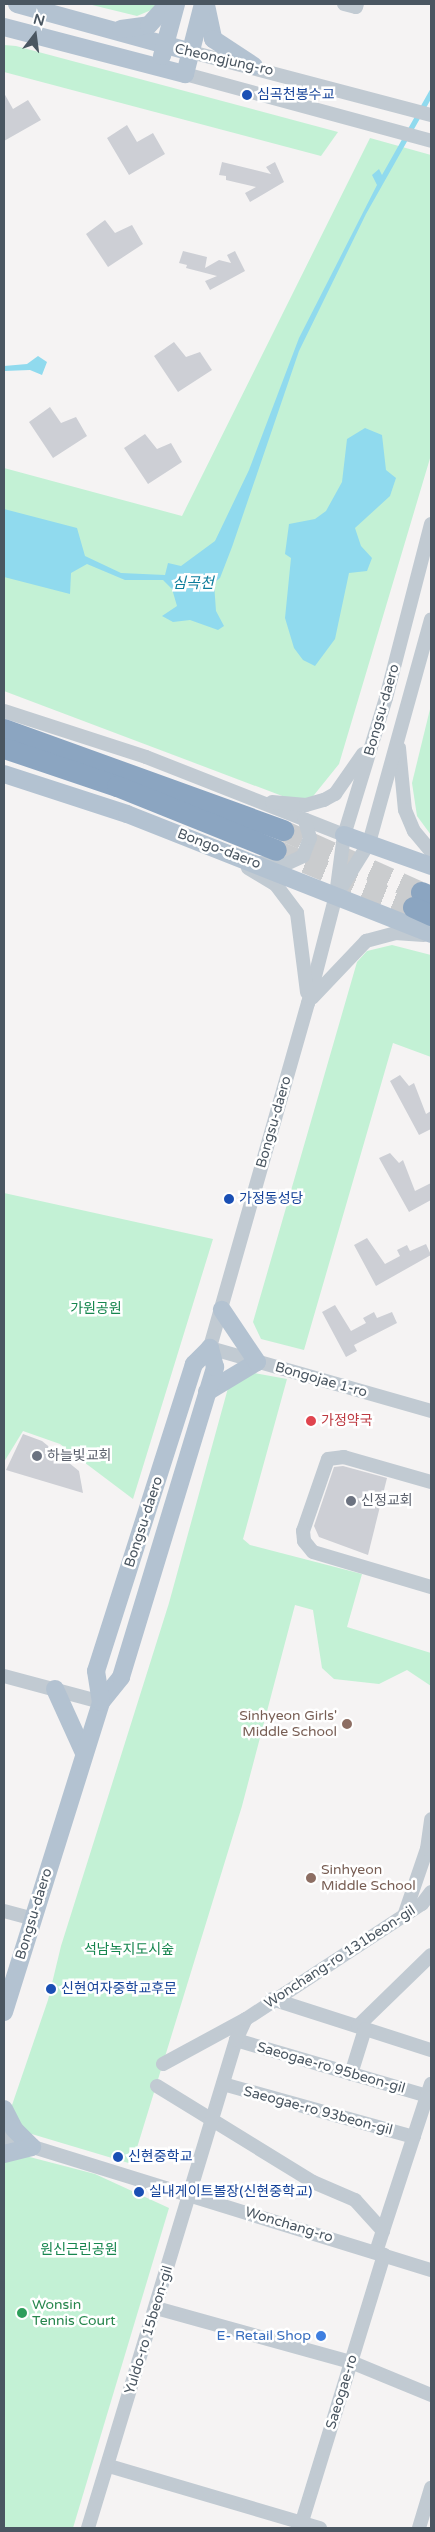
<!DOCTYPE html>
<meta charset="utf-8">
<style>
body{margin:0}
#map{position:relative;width:435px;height:2532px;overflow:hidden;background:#f5f3f3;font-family:"Varela Round","Noto Sans KR",sans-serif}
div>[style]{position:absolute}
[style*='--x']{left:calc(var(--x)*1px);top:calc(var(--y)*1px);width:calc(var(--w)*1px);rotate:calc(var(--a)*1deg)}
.green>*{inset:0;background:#c3f1d5}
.water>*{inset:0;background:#90daee}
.building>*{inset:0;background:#cdcfd5}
.highway-tunnel>*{height:21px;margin-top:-10.5px;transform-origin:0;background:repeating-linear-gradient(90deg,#caccce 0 21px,transparent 0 32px)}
.minor>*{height:14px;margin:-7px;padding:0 7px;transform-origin:7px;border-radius:7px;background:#c1cad2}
.major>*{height:18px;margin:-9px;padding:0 9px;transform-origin:9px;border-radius:9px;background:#b3c2d1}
.highway>*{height:21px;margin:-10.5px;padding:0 10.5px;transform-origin:10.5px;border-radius:10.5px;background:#8ba5c1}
.dots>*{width:14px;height:14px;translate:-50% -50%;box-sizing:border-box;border:2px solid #fff;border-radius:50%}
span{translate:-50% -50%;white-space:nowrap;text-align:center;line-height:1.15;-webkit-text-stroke:5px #fff;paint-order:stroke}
.street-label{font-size:14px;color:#4a5661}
.transit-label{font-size:14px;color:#164399}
.left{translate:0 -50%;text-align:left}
.park-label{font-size:14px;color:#17864f}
.health-label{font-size:14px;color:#be3a42}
.worship-label{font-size:14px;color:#5b616d}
.education-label{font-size:14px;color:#785e54}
.right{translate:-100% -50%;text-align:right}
.leisure-label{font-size:14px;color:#27864d}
.shop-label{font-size:14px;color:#366cbe}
.water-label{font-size:15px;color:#0c7c9b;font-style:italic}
.frame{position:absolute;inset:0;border:5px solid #4a5661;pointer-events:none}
.north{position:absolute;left:10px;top:10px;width:50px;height:50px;-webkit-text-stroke:4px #fff;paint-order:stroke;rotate:15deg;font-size:14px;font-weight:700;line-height:20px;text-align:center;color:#4a5661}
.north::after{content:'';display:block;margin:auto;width:18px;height:22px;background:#4a5661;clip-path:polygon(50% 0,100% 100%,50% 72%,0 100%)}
</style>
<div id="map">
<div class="green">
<i style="clip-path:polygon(88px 4px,157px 4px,156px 8px,137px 16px)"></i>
<i style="clip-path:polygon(4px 45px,16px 46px,338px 132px,321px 156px,4px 72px)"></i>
<i style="clip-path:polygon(370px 138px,431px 155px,431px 455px,339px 764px,306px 805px,4px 691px,4px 468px,182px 516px)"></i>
<i style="clip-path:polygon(431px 705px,431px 835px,417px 816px,412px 783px)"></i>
<i style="clip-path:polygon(392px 945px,431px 955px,431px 1057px,393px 1043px,304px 1350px,261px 1339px,253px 1322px,357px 962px,367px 951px)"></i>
<i style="clip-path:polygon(4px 1193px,213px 1239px,133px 1499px,60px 1444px,23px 1431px,4px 1462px)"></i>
<i style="clip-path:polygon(248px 1372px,287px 1379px,243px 1539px,250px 1545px,362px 1574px,347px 1627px,431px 1653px,431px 1686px,407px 1670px,379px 1684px,334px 1679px,322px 1668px,313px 1610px,295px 1605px,242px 1806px,132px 2164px,25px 2132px,11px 2108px,48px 2000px,61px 1946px,169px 1603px,228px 1388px)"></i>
<i style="clip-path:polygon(22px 2155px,95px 2174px,169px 2208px,73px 2528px,4px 2528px,4px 2162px)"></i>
</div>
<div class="water">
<i style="clip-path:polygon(431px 88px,431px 99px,366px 214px,299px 351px,232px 547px,220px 578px,214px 583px,216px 611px,224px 626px,218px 630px,190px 620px,173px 622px,162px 616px,177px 606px,172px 589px,163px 580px,125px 580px,87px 564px,71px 573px,70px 594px,4px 577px,4px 509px,77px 528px,85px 556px,121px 573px,165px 575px,168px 563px,181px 566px,215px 541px,249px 470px,299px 338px,377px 185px,372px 175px,379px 169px,382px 175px)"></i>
<i style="clip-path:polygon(38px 356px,47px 362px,42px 375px,30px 370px,4px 371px,4px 366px,27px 364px)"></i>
<i style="clip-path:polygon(365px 428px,382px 435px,386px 470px,396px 478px,390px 496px,355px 528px,361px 546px,372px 558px,367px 571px,349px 573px,335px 639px,315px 666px,303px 660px,294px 648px,285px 618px,291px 558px,285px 554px,289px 524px,315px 519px,326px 511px,342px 482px,347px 439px)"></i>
</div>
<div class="building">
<i style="clip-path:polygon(4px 93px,13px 109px,28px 100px,41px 120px,4px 141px)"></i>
<i style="clip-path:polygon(127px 125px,137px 142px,153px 133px,165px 154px,129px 175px,107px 138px)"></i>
<i style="clip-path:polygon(222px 162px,271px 174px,266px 167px,275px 162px,284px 182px,250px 202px,245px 193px,256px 187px,226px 180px,226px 176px,219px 175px)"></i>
<i style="clip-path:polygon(105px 220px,115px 233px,132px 225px,143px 244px,108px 267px,86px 234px)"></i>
<i style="clip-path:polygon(183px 251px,207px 257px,205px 268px,219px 260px,231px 263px,227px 255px,235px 251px,245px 271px,210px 290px,205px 281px,217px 276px,186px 268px,187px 265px,179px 263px)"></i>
<i style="clip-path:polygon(174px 342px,186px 357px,200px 352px,212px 370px,178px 392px,154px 356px)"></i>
<i style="clip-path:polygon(50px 407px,61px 423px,76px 417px,87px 436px,53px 458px,29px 422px)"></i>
<i style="clip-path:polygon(145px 434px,157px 449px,171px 443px,182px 462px,148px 484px,124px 448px)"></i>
<i style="clip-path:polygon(400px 1075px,409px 1086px,414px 1083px,426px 1114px,431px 1111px,431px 1129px,419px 1135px,390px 1081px)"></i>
<i style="clip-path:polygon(390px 1153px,399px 1163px,403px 1160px,415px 1191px,431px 1183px,431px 1200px,409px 1212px,379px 1158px)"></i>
<i style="clip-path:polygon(367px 1238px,385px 1264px,400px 1256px,397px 1250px,407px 1245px,410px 1251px,426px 1244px,431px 1255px,376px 1286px,354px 1245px)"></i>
<i style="clip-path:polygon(335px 1305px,351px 1331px,366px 1323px,363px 1318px,374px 1312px,377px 1318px,392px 1312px,397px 1323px,354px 1345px,357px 1351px,346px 1357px,322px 1312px)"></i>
<i style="clip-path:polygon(23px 1434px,42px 1441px,79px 1471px,83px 1493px,6px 1470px)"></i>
<i style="clip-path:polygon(343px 1466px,387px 1478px,368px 1555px,319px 1537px,314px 1526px,334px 1467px)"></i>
</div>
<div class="highway-tunnel">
<i style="--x:283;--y:830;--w:151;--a:24.2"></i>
<i style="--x:276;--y:850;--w:148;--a:22.6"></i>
</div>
<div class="minor">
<i style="--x:344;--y:4;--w:12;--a:14"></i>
<i style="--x:356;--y:7;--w:3;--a:-72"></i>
<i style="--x:191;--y:52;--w:248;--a:14.7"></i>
<i style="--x:185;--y:74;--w:255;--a:15.2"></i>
<i style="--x:431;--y:524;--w:180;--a:104.5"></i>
<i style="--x:386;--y:698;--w:143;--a:107"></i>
<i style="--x:344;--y:835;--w:61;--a:97.6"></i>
<i style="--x:336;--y:895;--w:112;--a:104.5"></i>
<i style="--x:308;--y:1003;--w:359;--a:105.9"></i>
<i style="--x:210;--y:1348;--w:230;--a:15.9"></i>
<i style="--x:4;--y:711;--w:149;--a:17.9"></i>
<i style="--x:146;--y:757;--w:213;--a:21.5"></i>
<i style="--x:399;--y:748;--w:62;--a:84.5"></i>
<i style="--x:405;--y:810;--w:23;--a:67"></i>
<i style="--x:414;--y:831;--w:26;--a:50"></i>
<i style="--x:272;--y:802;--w:34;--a:5"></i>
<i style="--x:306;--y:805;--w:19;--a:-16"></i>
<i style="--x:324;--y:800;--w:13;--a:-29"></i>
<i style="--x:335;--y:794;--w:49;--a:-55"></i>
<i style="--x:260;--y:863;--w:24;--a:5"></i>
<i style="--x:284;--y:865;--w:21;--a:-25"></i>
<i style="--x:303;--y:856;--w:19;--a:-69"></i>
<i style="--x:310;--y:838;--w:19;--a:-106"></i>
<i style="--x:248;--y:868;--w:33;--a:31"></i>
<i style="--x:276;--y:885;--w:35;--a:53"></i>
<i style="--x:297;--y:913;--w:80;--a:82.8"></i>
<i style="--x:339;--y:891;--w:57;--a:-58"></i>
<i style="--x:369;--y:843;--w:232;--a:-74.5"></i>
<i style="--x:312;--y:998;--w:79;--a:-46.5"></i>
<i style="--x:366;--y:941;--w:30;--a:-15"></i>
<i style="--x:395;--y:933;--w:29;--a:4"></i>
<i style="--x:431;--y:1482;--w:91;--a:-164"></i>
<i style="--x:344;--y:1457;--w:16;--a:173"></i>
<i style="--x:328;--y:1459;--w:76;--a:109.1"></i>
<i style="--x:303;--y:1531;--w:10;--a:84"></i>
<i style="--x:304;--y:1541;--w:14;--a:51"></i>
<i style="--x:313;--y:1552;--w:123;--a:16.5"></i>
<i style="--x:4;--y:1676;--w:100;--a:15"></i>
<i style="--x:4;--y:1911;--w:30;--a:15"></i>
<i style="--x:404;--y:1916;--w:71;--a:-71.1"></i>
<i style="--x:427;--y:1849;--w:30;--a:-82"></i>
<i style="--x:272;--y:1999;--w:167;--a:17.8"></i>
<i style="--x:358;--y:2026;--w:102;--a:-44.2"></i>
<i style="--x:236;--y:2040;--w:199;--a:16.3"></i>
<i style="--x:163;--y:2064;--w:94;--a:-28.5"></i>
<i style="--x:351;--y:2074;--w:47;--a:-72.7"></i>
<i style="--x:223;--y:2084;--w:198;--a:15.5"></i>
<i style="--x:157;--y:2086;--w:183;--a:31.6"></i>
<i style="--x:313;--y:2182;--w:46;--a:23.2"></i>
<i style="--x:355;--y:2200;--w:42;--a:47.9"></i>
<i style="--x:4;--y:2138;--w:447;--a:17.2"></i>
<i style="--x:376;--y:2252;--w:177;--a:-71.9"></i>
<i style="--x:156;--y:2308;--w:202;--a:15.5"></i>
<i style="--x:351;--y:2362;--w:87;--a:22.4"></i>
<i style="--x:109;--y:2466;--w:220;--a:16.4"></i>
<i style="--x:88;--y:2528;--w:510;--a:-73.13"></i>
<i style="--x:236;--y:2040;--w:23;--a:-65"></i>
<i style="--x:246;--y:2019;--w:210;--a:-33.2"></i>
<i style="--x:422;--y:1904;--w:15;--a:-53"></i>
<i style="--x:300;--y:2528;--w:286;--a:-72.9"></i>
<i style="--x:419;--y:2528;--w:42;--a:-73.3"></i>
</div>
<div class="major">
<i style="--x:17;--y:4;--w:180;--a:15.4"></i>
<i style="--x:206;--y:5;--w:35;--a:78"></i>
<i style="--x:213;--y:39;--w:49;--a:33.4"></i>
<i style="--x:4;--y:27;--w:187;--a:14.6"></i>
<i style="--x:185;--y:74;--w:72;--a:-75.6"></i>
<i style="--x:121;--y:29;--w:28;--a:-8"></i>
<i style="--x:149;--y:25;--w:28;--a:-48"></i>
<i style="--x:162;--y:56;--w:54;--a:-74.9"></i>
<i style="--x:4;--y:774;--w:129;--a:18"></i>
<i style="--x:127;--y:814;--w:327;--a:21.5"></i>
<i style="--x:344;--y:835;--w:92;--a:19.6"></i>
<i style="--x:207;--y:1392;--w:58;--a:-31"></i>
<i style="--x:257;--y:1362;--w:63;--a:-123.9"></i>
<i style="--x:55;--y:1689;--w:70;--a:65.6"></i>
<i style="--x:4;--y:2012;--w:325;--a:-72.6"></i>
<i style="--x:101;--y:1702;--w:32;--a:-51"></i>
<i style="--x:121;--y:1677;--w:324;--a:-73.1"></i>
<i style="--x:215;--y:1367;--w:20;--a:-105"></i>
<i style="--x:210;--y:1348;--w:23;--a:135"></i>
<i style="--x:194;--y:1364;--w:322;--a:107.7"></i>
<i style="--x:96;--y:1671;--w:31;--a:81"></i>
<i style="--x:4;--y:2109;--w:22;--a:63"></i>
<i style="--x:14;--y:2129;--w:25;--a:45"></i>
<i style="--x:4;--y:2154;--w:29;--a:-14"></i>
</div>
<div class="highway">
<i style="--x:4;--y:729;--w:297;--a:19.9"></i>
<i style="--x:4;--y:748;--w:119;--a:18.6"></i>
<i style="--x:117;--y:786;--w:171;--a:21.9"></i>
<i style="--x:421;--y:892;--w:11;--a:22"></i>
<i style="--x:413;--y:907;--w:20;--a:24"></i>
</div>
<div class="dots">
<i style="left:247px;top:95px;background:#1a4fb4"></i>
<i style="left:229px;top:1199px;background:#1a4fb4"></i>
<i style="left:311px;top:1421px;background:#e0444e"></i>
<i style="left:37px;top:1456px;background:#6b7280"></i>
<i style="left:351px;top:1501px;background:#6b7280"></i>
<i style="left:347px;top:1724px;background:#8d6e63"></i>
<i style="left:311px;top:1878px;background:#8d6e63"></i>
<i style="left:51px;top:1989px;background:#1a4fb4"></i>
<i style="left:118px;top:2157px;background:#1a4fb4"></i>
<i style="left:139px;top:2192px;background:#1a4fb4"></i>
<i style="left:22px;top:2313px;background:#2e9e5b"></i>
<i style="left:321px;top:2336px;background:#3f7fe0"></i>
</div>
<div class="street-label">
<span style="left:224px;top:60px;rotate:13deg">Cheongjung-ro</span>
<span style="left:382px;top:710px;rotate:-74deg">Bongsu-daero</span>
<span style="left:219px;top:849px;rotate:21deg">Bongo-daero</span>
<span style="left:274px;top:1122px;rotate:-74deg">Bongsu-daero</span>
<span style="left:321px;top:1380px;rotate:16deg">Bongojae 1-ro</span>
<span style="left:144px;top:1522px;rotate:-72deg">Bongsu-daero</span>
<span style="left:34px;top:1914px;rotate:-73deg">Bongsu-daero</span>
<span style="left:340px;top:1957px;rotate:-33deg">Wonchang-ro 131beon-gil</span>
<span style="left:331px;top:2068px;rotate:16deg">Saeogae-ro 95beon-gil</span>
<span style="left:318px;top:2111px;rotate:15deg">Saeogae-ro 93beon-gil</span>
<span style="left:289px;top:2225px;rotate:17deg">Wonchang-ro</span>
<span style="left:149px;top:2330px;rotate:-73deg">Yuldo-ro 15beon-gil</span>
<span style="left:342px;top:2392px;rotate:-73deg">Saeogae-ro</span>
</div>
<div class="transit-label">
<span class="left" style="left:257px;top:95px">심곡천봉수교</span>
<span class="left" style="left:239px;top:1199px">가정동성당</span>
<span class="left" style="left:61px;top:1989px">신현여자중학교후문</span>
<span class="left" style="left:128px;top:2157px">신현중학교</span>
<span class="left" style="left:149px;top:2192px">실내게이트볼장(신현중학교)</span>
</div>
<div class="park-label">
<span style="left:96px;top:1309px">가원공원</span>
<span style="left:129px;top:1950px">석남녹지도시숲</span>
<span style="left:79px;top:2250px">원신근린공원</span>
</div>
<div class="health-label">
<span class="left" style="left:321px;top:1421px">가정약국</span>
</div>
<div class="worship-label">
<span class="left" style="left:47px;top:1456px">하늘빛교회</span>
<span class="left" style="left:361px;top:1501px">신정교회</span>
</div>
<div class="education-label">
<span class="right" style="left:337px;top:1724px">Sinhyeon Girls'<br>Middle School</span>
<span class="left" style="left:321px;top:1878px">Sinhyeon<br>Middle School</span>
</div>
<div class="leisure-label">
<span class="left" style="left:32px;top:2313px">Wonsin<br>Tennis Court</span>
</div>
<div class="shop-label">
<span class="right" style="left:311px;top:2336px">E- Retail Shop</span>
</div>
<div class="water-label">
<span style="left:193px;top:584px">심곡천</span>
</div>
<div class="frame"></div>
<div class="north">N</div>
</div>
